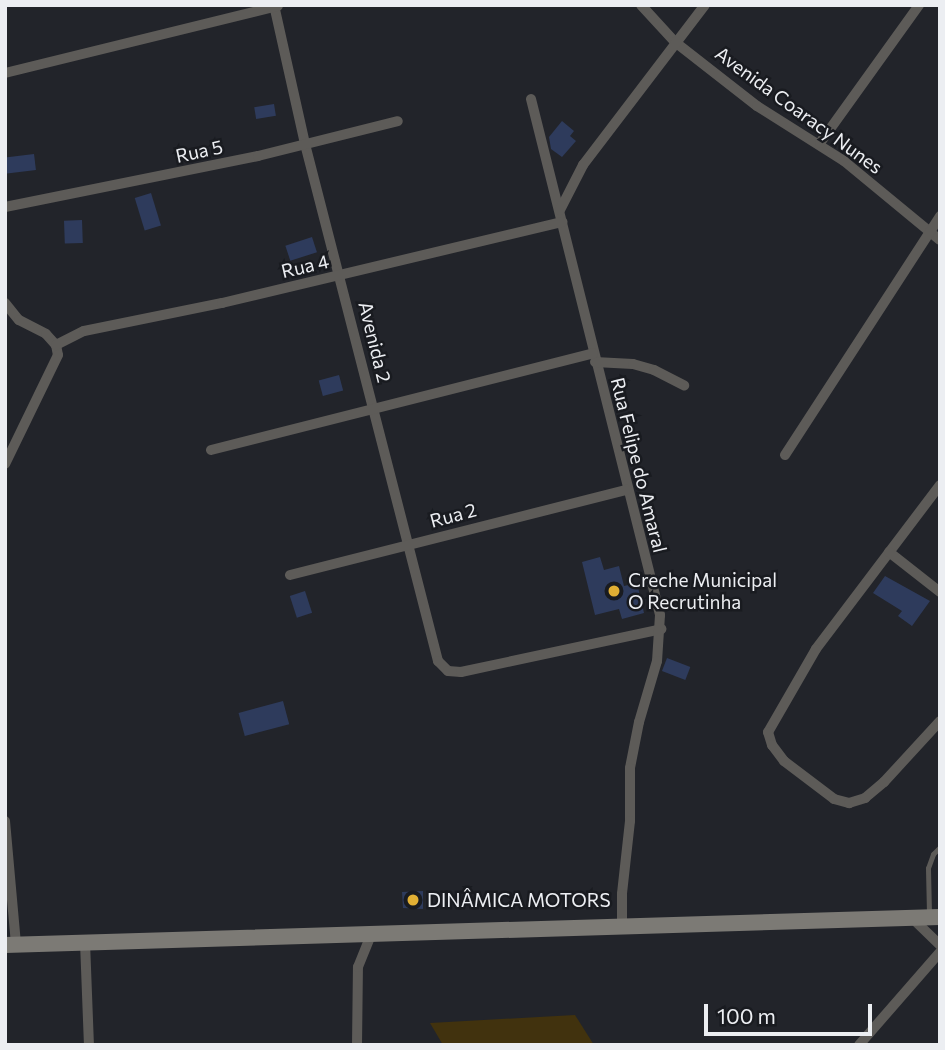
<!DOCTYPE html>
<meta charset="utf-8">
<style>
body{margin:0}
#map{position:relative;width:945px;height:1050px;overflow:hidden;background:#22242a;font-family:Commissioner,sans-serif}
div>[style]{position:absolute}
[style*='--x']{left:calc(var(--x)*1px);top:calc(var(--y)*1px);width:calc(var(--w)*1px);rotate:calc(var(--a)*1deg)}
.green>*{inset:0;background:#41320e}
.building>*{inset:0;background:#2e3b5c;transform-origin:0 0}
.lane>*{height:5px;margin:-2.5px;padding:0 2.5px;transform-origin:2.5px;border-radius:2.5px;background:#5d5b58}
.street>*{height:10px;margin:-5px;padding:0 5px;transform-origin:5px;border-radius:5px;background:#5d5b58}
.secondary>*{height:16px;margin:-8px;padding:0 8px;transform-origin:8px;border-radius:8px;background:#7c7a75}
.dots>*{width:19px;height:19px;translate:-50% -50%;box-sizing:border-box;border:4px solid #191b20;border-radius:50%}
span{translate:-50% -50%;white-space:nowrap;text-align:center;line-height:1.15;-webkit-text-stroke:5px #191b20;paint-order:stroke}
.street-label{font-size:19px;color:#eceef2}
.poi-label{font-size:19px;color:#eceef2}
.left{translate:0 -50%;text-align:left}
.frame{position:absolute;inset:0;border:7px solid #eceef2;pointer-events:none}
.scale{position:absolute;left:704px;top:1004px;width:168px;height:32px;box-sizing:border-box;border:4px solid #eceef2;border-top:0;padding-left:9px;font-size:21px;line-height:24px;white-space:nowrap;color:#eceef2;-webkit-text-stroke:5px #191b20;paint-order:stroke}
</style>
<div id="map">
<div class="green">
<i style="clip-path:polygon(575px 1015px,594px 1045px,443px 1045px,430px 1023px)"></i>
</div>
<div class="building">
<i style="left:274px;top:104px;width:12px;height:20px;rotate:81deg"></i>
<i style="clip-path:polygon(562px 121px,574px 131px,570px 136px,576px 141px,562px 157px,551px 149px,549px 137px)"></i>
<i style="left:34px;top:154px;width:16px;height:29px;rotate:83deg"></i>
<i style="left:151px;top:193px;width:34px;height:17px;rotate:73deg"></i>
<i style="left:82px;top:220px;width:23px;height:18px;rotate:88deg"></i>
<i style="left:312px;top:237px;width:16px;height:28px;rotate:72deg"></i>
<i style="left:339px;top:375px;width:16px;height:21px;rotate:75deg"></i>
<i style="clip-path:polygon(600px 557px,604px 570px,619px 566px,624px 586px,637px 583px,644px 613px,622px 619px,619px 609px,595px 615px,582px 562px)"></i>
<i style="clip-path:polygon(885px 576px,930px 601px,912px 626px,898px 616px,902px 611px,873px 593px)"></i>
<i style="left:305px;top:591px;width:23px;height:16px;rotate:72deg"></i>
<i style="left:667px;top:658px;width:25px;height:14px;rotate:21deg"></i>
<i style="left:283px;top:701px;width:24px;height:46px;rotate:75deg"></i>
<i style="clip-path:polygon(423px 891px,423px 909px,403px 908px,402px 892px)"></i>
</div>
<div class="lane">
<i style="--x:929;--y:913;--w:45;--a:-91.3"></i>
<i style="--x:928;--y:868;--w:15;--a:-70"></i>
<i style="--x:933;--y:854;--w:10;--a:-45"></i>
</div>
<div class="street">
<i style="--x:274;--y:5;--w:142;--a:77.4"></i>
<i style="--x:305;--y:144;--w:534;--a:75.57"></i>
<i style="--x:438;--y:661;--w:14;--a:45"></i>
<i style="--x:448;--y:671;--w:13;--a:4"></i>
<i style="--x:461;--y:672;--w:205;--a:-12.1"></i>
<i style="--x:641;--y:5;--w:50;--a:47.4"></i>
<i style="--x:675;--y:42;--w:104;--a:38"></i>
<i style="--x:757;--y:106;--w:103;--a:32.3"></i>
<i style="--x:844;--y:161;--w:124;--a:39.5"></i>
<i style="--x:5;--y:73;--w:281;--a:-13.8"></i>
<i style="--x:531;--y:99;--w:532;--a:75.96"></i>
<i style="--x:660;--y:615;--w:46;--a:93.7"></i>
<i style="--x:657;--y:661;--w:64;--a:106.4"></i>
<i style="--x:639;--y:722;--w:47;--a:101.1"></i>
<i style="--x:630;--y:768;--w:53;--a:90"></i>
<i style="--x:630;--y:821;--w:73;--a:96.3"></i>
<i style="--x:622;--y:894;--w:33;--a:90"></i>
<i style="--x:820;--y:143;--w:170;--a:-54.3"></i>
<i style="--x:5;--y:207;--w:258;--a:-11.4"></i>
<i style="--x:258;--y:156;--w:144;--a:-14"></i>
<i style="--x:560;--y:210;--w:51;--a:-62.9"></i>
<i style="--x:583;--y:165;--w:201;--a:-52.7"></i>
<i style="--x:5;--y:303;--w:22;--a:51"></i>
<i style="--x:19;--y:320;--w:30;--a:27"></i>
<i style="--x:46;--y:334;--w:15;--a:48"></i>
<i style="--x:56;--y:345;--w:10;--a:79"></i>
<i style="--x:58;--y:355;--w:121;--a:115.9"></i>
<i style="--x:56;--y:345;--w:31;--a:-27"></i>
<i style="--x:84;--y:331;--w:141;--a:-11.5"></i>
<i style="--x:222;--y:303;--w:350;--a:-13.4"></i>
<i style="--x:595;--y:362;--w:38;--a:3"></i>
<i style="--x:633;--y:364;--w:22;--a:16"></i>
<i style="--x:654;--y:370;--w:34;--a:27"></i>
<i style="--x:211;--y:450;--w:394;--a:-14.2"></i>
<i style="--x:785;--y:455;--w:285;--a:-57"></i>
<i style="--x:940;--y:485;--w:206;--a:127.1"></i>
<i style="--x:816;--y:649;--w:96;--a:120"></i>
<i style="--x:768;--y:732;--w:14;--a:73"></i>
<i style="--x:772;--y:745;--w:20;--a:53"></i>
<i style="--x:784;--y:761;--w:63;--a:37.2"></i>
<i style="--x:834;--y:799;--w:16;--a:15"></i>
<i style="--x:849;--y:803;--w:17;--a:-17"></i>
<i style="--x:865;--y:798;--w:25;--a:-40"></i>
<i style="--x:884;--y:782;--w:83;--a:-47.4"></i>
<i style="--x:889;--y:552;--w:65;--a:38.1"></i>
<i style="--x:290;--y:575;--w:347;--a:-14.2"></i>
<i style="--x:5;--y:821;--w:123;--a:84.9"></i>
<i style="--x:912;--y:918;--w:39;--a:44"></i>
<i style="--x:85;--y:942;--w:103;--a:87.8"></i>
<i style="--x:357;--y:1045;--w:78;--a:-89.3"></i>
<i style="--x:358;--y:967;--w:35;--a:-68"></i>
<i style="--x:859;--y:1045;--w:123;--a:-48.9"></i>
</div>
<div class="secondary">
<i style="--x:5;--y:945;--w:935;--a:-1.72"></i>
</div>
<div class="dots">
<i style="left:614px;top:591px;background:#e1af34"></i>
<i style="left:413px;top:900px;background:#e1af34"></i>
</div>
<div class="street-label">
<span style="left:799px;top:110px;rotate:36deg">Avenida Coaracy Nunes</span>
<span style="left:199px;top:151px;rotate:-12deg">Rua 5</span>
<span style="left:305px;top:266px;rotate:-13deg">Rua 4</span>
<span style="left:375px;top:342px;rotate:76deg">Avenida 2</span>
<span style="left:639px;top:465px;rotate:76deg">Rua Felipe do Amaral</span>
<span style="left:453px;top:515px;rotate:-15deg">Rua 2</span>
</div>
<div class="poi-label">
<span class="left" style="left:628px;top:591px">Creche Municipal<br>O Recrutinha</span>
<span class="left" style="left:427px;top:900px">DINÂMICA MOTORS</span>
</div>
<div class="frame"></div>
<div class="scale">100 m</div>
</div>
